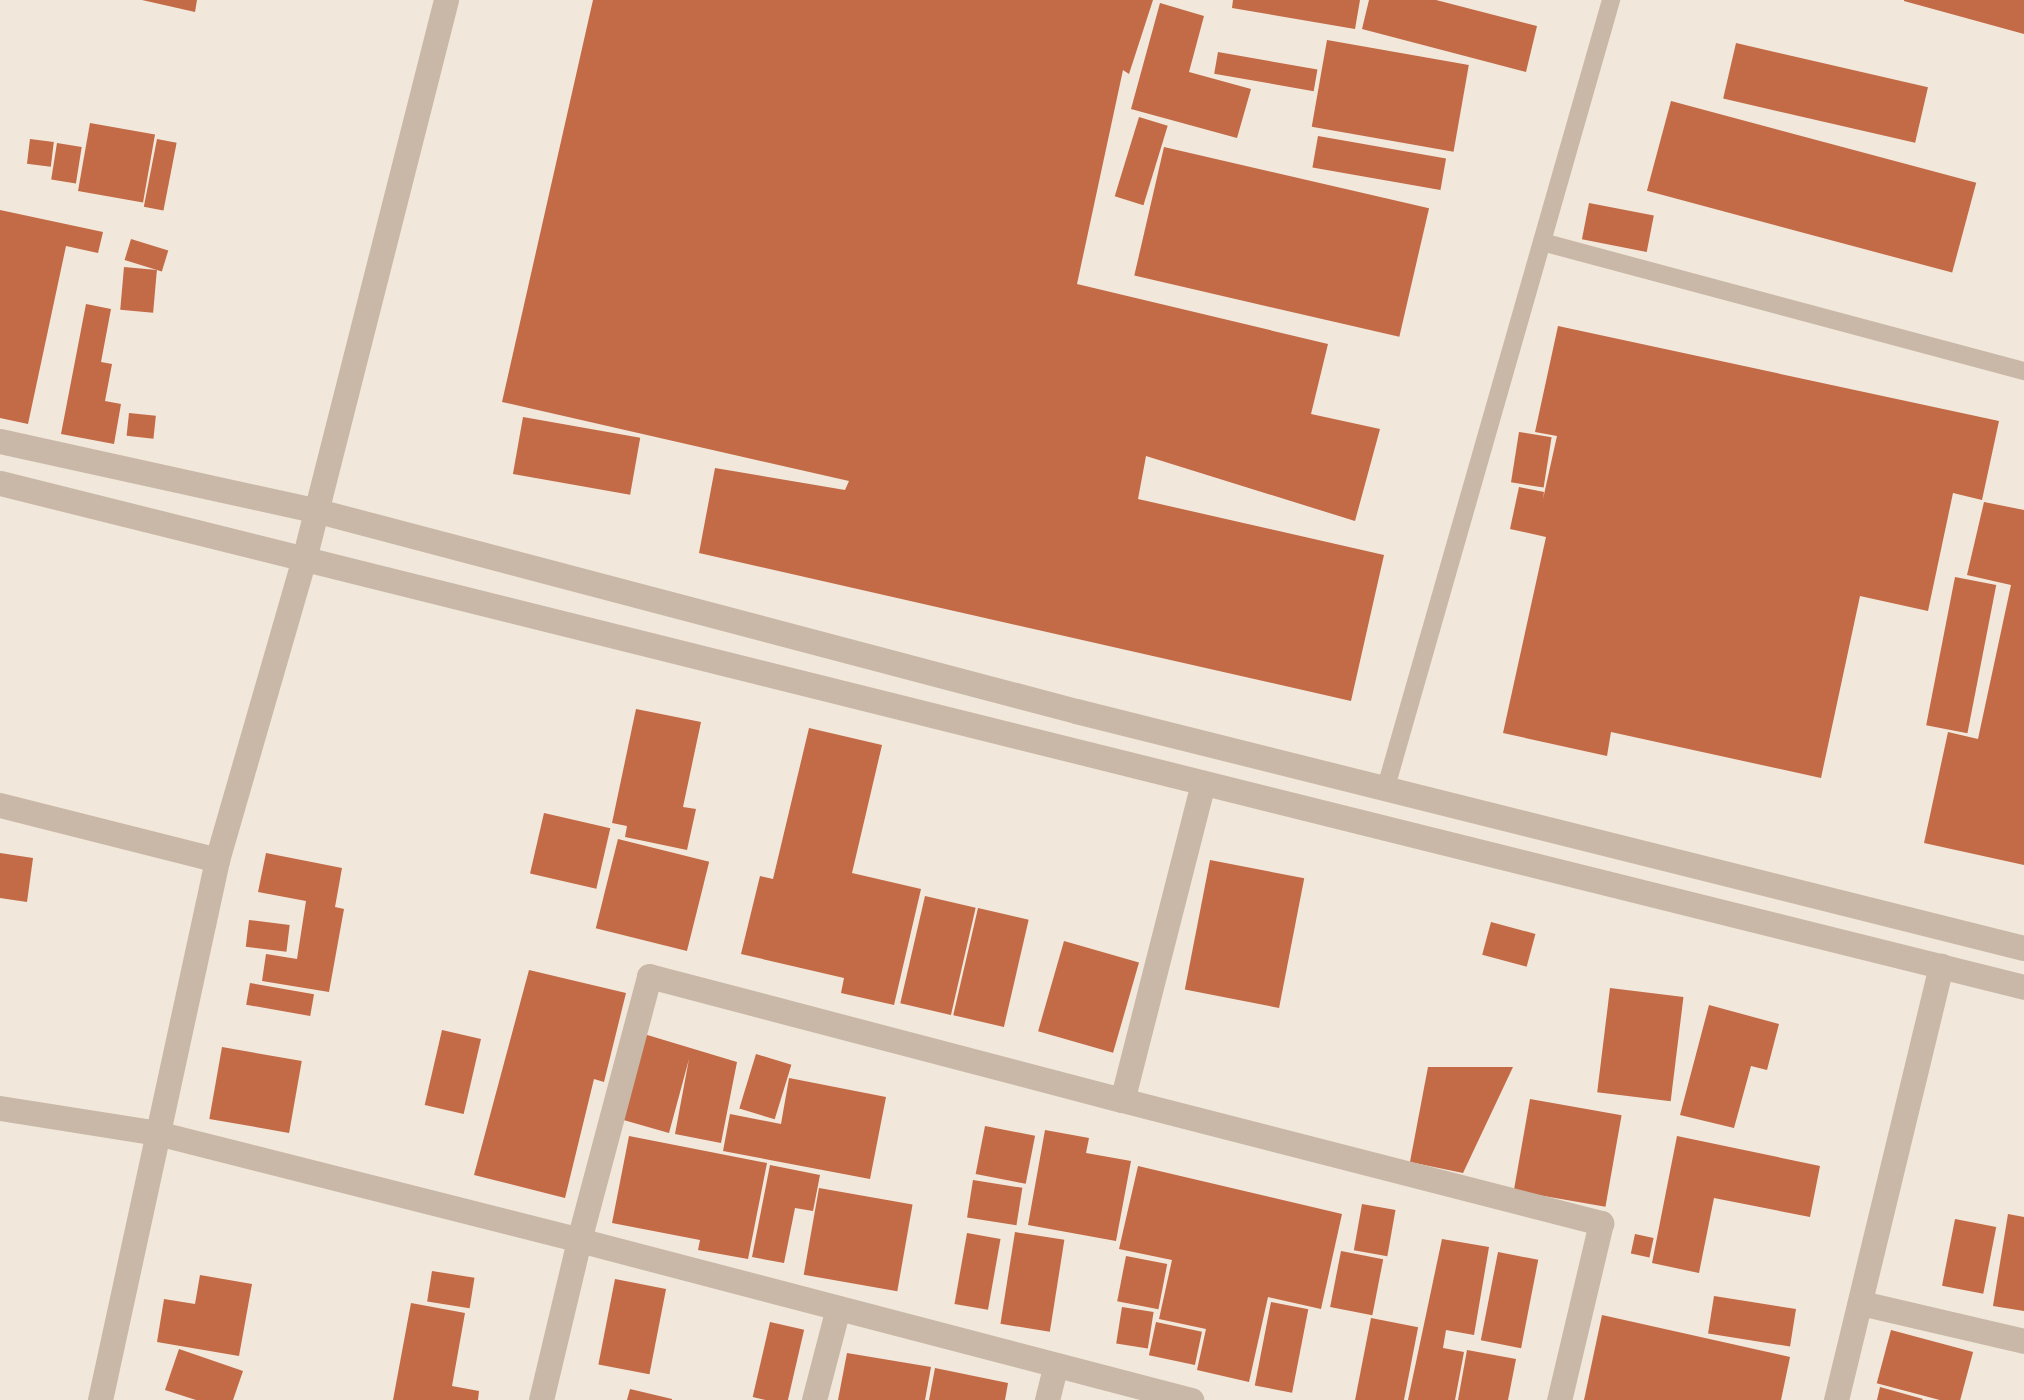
<!DOCTYPE html>
<style>
body{margin:0}
#map{position:relative;width:2024px;height:1400px;overflow:hidden;background:#f1e7da;font-family:"Space Grotesk",sans-serif}
div>[style]{position:absolute}
[style*='--x']{left:calc(var(--x)*1px);top:calc(var(--y)*1px);width:calc(var(--w)*1px);rotate:calc(var(--a)*1deg)}
.building>*{inset:0;background:#c36a46;transform-origin:0 0}
.service>*{height:18px;margin:-9px;padding:0 9px;transform-origin:9px;border-radius:9px;background:#c9b8a7}
.minor>*{height:25px;margin:-12.5px;padding:0 12.5px;transform-origin:12.5px;border-radius:12.5px;background:#c9b8a7}
.tertiary>*{height:25px;margin:-12.5px;padding:0 12.5px;transform-origin:12.5px;border-radius:12.5px;background:#c9b8a7}
span{translate:-50% -50%;white-space:nowrap;text-align:center;line-height:1.15;-webkit-text-stroke:9px #f9f1e6;paint-order:stroke}
</style>
<div id="map">
<div class="building">
<i style="clip-path:polygon(142px 0,197px 0,195px 12px)"></i>
<i style="clip-path:polygon(593px 0,1153px 0,1129px 74px,1123px 70px,1077px 284px,1328px 344px,1311px 414px,1380px 429px,1355px 521px,1146px 456px,1138px 499px,1384px 555px,1351px 701px,699px 553px,715px 468px,845px 490px,849px 481px,502px 402px)"></i>
<i style="clip-path:polygon(1233px 0,1360px 0,1355px 29px,1232px 8px)"></i>
<i style="clip-path:polygon(1369px 0,1436px 0,1537px 26px,1526px 72px,1362px 29px)"></i>
<i style="clip-path:polygon(1904px 0,2024px 0,2024px 34px,1904px 1px)"></i>
<i style="clip-path:polygon(1160px 3px,1204px 16px,1189px 72px,1251px 89px,1237px 138px,1131px 109px)"></i>
<i style="left:1327px;top:40px;width:144px;height:88px;rotate:10deg"></i>
<i style="left:1736px;top:43px;width:197px;height:57px;rotate:13deg"></i>
<i style="left:1218px;top:52px;width:101px;height:22px;rotate:10deg"></i>
<i style="left:1671px;top:101px;width:316px;height:93px;rotate:15deg"></i>
<i style="left:1139px;top:117px;width:30px;height:83px;rotate:17deg"></i>
<i style="left:90px;top:123px;width:66px;height:69px;rotate:10deg"></i>
<i style="left:1318px;top:136px;width:130px;height:32px;rotate:10deg"></i>
<i style="left:30px;top:139px;width:24px;height:25px;rotate:7deg"></i>
<i style="left:157px;top:139px;width:20px;height:69px;rotate:11deg"></i>
<i style="left:57px;top:143px;width:25px;height:37px;rotate:9deg"></i>
<i style="left:1164px;top:147px;width:272px;height:132px;rotate:13deg"></i>
<i style="left:1589px;top:203px;width:66px;height:37px;rotate:11deg"></i>
<i style="clip-path:polygon(0 210px,103px 232px,98px 253px,66px 246px,28px 424px,0 418px)"></i>
<i style="left:131px;top:239px;width:39px;height:22px;rotate:17deg"></i>
<i style="left:124px;top:267px;width:33px;height:43px;rotate:5deg"></i>
<i style="clip-path:polygon(86px 304px,111px 309px,101px 362px,112px 364px,105px 401px,121px 404px,114px 444px,61px 434px)"></i>
<i style="clip-path:polygon(1558px 326px,1999px 421px,1982px 500px,1953px 493px,1928px 611px,1860px 596px,1821px 778px,1611px 732px,1607px 756px,1503px 733px,1546px 537px,1510px 529px,1519px 487px,1544px 492px,1543px 499px,1557px 436px,1535px 432px)"></i>
<i style="left:129px;top:413px;width:27px;height:23px;rotate:6deg"></i>
<i style="left:523px;top:417px;width:119px;height:58px;rotate:10deg"></i>
<i style="left:1519px;top:432px;width:33px;height:51px;rotate:9deg"></i>
<i style="clip-path:polygon(1984px 502px,2024px 510px,2024px 865px,1924px 843px,1948px 732px,1978px 739px,2011px 585px,1967px 575px)"></i>
<i style="left:1955px;top:577px;width:42px;height:151px;rotate:11deg"></i>
<i style="clip-path:polygon(636px 709px,701px 722px,683px 807px,696px 809px,687px 850px,625px 837px,627px 826px,612px 823px)"></i>
<i style="clip-path:polygon(809px 728px,882px 745px,852px 873px,921px 889px,894px 1005px,841px 993px,844px 978px,741px 954px,760px 876px,773px 879px)"></i>
<i style="left:544px;top:813px;width:68px;height:62px;rotate:13deg"></i>
<i style="left:618px;top:839px;width:94px;height:92px;rotate:14deg"></i>
<i style="clip-path:polygon(0 853px,33px 858px,27px 902px,0 898px)"></i>
<i style="clip-path:polygon(266px 853px,342px 868px,335px 907px,344px 909px,329px 992px,262px 981px,266px 954px,297px 959px,306px 901px,258px 892px)"></i>
<i style="left:1210px;top:860px;width:96px;height:132px;rotate:11deg"></i>
<i style="left:925px;top:896px;width:52px;height:110px;rotate:13deg"></i>
<i style="left:978px;top:908px;width:52px;height:110px;rotate:13deg"></i>
<i style="left:249px;top:920px;width:41px;height:27px;rotate:7deg"></i>
<i style="left:1491px;top:922px;width:46px;height:34px;rotate:15deg"></i>
<i style="left:1064px;top:941px;width:78px;height:94px;rotate:16deg"></i>
<i style="clip-path:polygon(529px 970px,626px 993px,604px 1082px,594px 1079px,565px 1198px,474px 1175px)"></i>
<i style="left:250px;top:983px;width:65px;height:22px;rotate:10deg"></i>
<i style="left:1610px;top:988px;width:74px;height:105px;rotate:7deg"></i>
<i style="clip-path:polygon(1709px 1005px,1779px 1024px,1767px 1070px,1751px 1066px,1734px 1128px,1680px 1115px)"></i>
<i style="left:442px;top:1030px;width:40px;height:77px;rotate:13deg"></i>
<i style="clip-path:polygon(644px 1034px,737px 1062px,721px 1143px,675px 1134px,689px 1059px,669px 1133px,620px 1119px)"></i>
<i style="left:222px;top:1047px;width:81px;height:73px;rotate:10deg"></i>
<i style="left:756px;top:1054px;width:37px;height:57px;rotate:17deg"></i>
<i style="clip-path:polygon(1428px 1067px,1513px 1067px,1463px 1173px,1410px 1162px)"></i>
<i style="clip-path:polygon(789px 1078px,886px 1097px,870px 1179px,723px 1151px,730px 1114px,781px 1124px)"></i>
<i style="left:1530px;top:1099px;width:93px;height:93px;rotate:10deg"></i>
<i style="left:985px;top:1126px;width:51px;height:49px;rotate:11deg"></i>
<i style="clip-path:polygon(1045px 1130px,1089px 1138px,1086px 1153px,1131px 1161px,1116px 1241px,1028px 1225px)"></i>
<i style="clip-path:polygon(629px 1136px,767px 1163px,748px 1259px,698px 1250px,700px 1240px,612px 1223px)"></i>
<i style="clip-path:polygon(1677px 1136px,1820px 1166px,1810px 1217px,1714px 1198px,1699px 1273px,1652px 1263px)"></i>
<i style="clip-path:polygon(770px 1165px,820px 1175px,813px 1211px,795px 1208px,784px 1263px,752px 1257px)"></i>
<i style="clip-path:polygon(1138px 1166px,1342px 1214px,1321px 1309px,1268px 1297px,1249px 1382px,1197px 1370px,1206px 1329px,1159px 1319px,1172px 1260px,1119px 1249px)"></i>
<i style="left:973px;top:1180px;width:50px;height:38px;rotate:9deg"></i>
<i style="left:819px;top:1188px;width:95px;height:88px;rotate:10deg"></i>
<i style="left:1362px;top:1204px;width:34px;height:47px;rotate:10deg"></i>
<i style="clip-path:polygon(2008px 1214px,2024px 1217px,2024px 1311px,1993px 1306px)"></i>
<i style="left:1955px;top:1219px;width:42px;height:68px;rotate:11deg"></i>
<i style="left:1015px;top:1232px;width:50px;height:93px;rotate:9deg"></i>
<i style="left:967px;top:1233px;width:34px;height:72px;rotate:10deg"></i>
<i style="left:1635px;top:1234px;width:19px;height:20px;rotate:12deg"></i>
<i style="clip-path:polygon(1442px 1239px,1489px 1247px,1474px 1335px,1446px 1330px,1443px 1348px,1464px 1352px,1455px 1400px,1408px 1400px)"></i>
<i style="left:1341px;top:1251px;width:43px;height:57px;rotate:11deg"></i>
<i style="left:1498px;top:1252px;width:41px;height:90px;rotate:11deg"></i>
<i style="left:1126px;top:1256px;width:42px;height:46px;rotate:11deg"></i>
<i style="left:432px;top:1271px;width:43px;height:31px;rotate:9deg"></i>
<i style="clip-path:polygon(200px 1275px,252px 1284px,239px 1356px,157px 1342px,164px 1299px,195px 1304px)"></i>
<i style="left:615px;top:1279px;width:52px;height:87px;rotate:11deg"></i>
<i style="left:1714px;top:1296px;width:83px;height:38px;rotate:9deg"></i>
<i style="left:1271px;top:1302px;width:38px;height:85px;rotate:11deg"></i>
<i style="clip-path:polygon(411px 1303px,465px 1313px,452px 1386px,479px 1391px,478px 1400px,393px 1400px)"></i>
<i style="left:1122px;top:1307px;width:32px;height:37px;rotate:9deg"></i>
<i style="clip-path:polygon(1602px 1315px,1790px 1357px,1781px 1400px,1584px 1400px)"></i>
<i style="left:1371px;top:1318px;width:48px;height:84px;rotate:11deg"></i>
<i style="left:770px;top:1322px;width:35px;height:77px;rotate:13deg"></i>
<i style="left:1156px;top:1322px;width:47px;height:34px;rotate:12deg"></i>
<i style="left:1891px;top:1330px;width:85px;height:55px;rotate:15deg"></i>
<i style="clip-path:polygon(179px 1349px,243px 1371px,233px 1400px,196px 1400px,165px 1390px)"></i>
<i style="clip-path:polygon(1467px 1350px,1516px 1359px,1508px 1400px,1458px 1400px)"></i>
<i style="clip-path:polygon(847px 1353px,931px 1367px,925px 1400px,838px 1400px)"></i>
<i style="clip-path:polygon(935px 1368px,1008px 1383px,1005px 1400px,929px 1400px)"></i>
<i style="clip-path:polygon(1880px 1387px,1923px 1399px,1922px 1400px,1877px 1400px)"></i>
<i style="clip-path:polygon(630px 1389px,672px 1399px,672px 1400px,627px 1400px)"></i>
</div>
<div class="service">
<i style="--x:1542;--y:242;--w:499;--a:15"></i>
<i style="--x:1386;--y:787;--w:819;--a:-74.04"></i>
</div>
<div class="minor">
<i style="--x:1203;--y:783;--w:327;--a:104.3"></i>
<i style="--x:1122;--y:1100;--w:495;--a:14.4"></i>
<i style="--x:1601;--y:1223;--w:182;--a:103.3"></i>
<i style="--x:0;--y:805;--w:224;--a:14.2"></i>
<i style="--x:0;--y:1108;--w:159;--a:9"></i>
<i style="--x:157;--y:1133;--w:435;--a:14.2"></i>
<i style="--x:579;--y:1240;--w:273;--a:-75.1"></i>
<i style="--x:649;--y:976;--w:489;--a:14.7"></i>
<i style="--x:1861;--y:1303;--w:167;--a:13.1"></i>
<i style="--x:100;--y:1400;--w:553;--a:-77.77"></i>
<i style="--x:217;--y:860;--w:313;--a:-73.9"></i>
<i style="--x:541;--y:1400;--w:164;--a:-76.6"></i>
<i style="--x:579;--y:1240;--w:633;--a:14.65"></i>
<i style="--x:814;--y:1400;--w:95;--a:-75.4"></i>
<i style="--x:1047;--y:1400;--w:36;--a:-76"></i>
<i style="--x:1836;--y:1400;--w:447;--a:-76.4"></i>
</div>
<div class="tertiary">
<i style="--x:0;--y:441;--w:326;--a:12.4"></i>
<i style="--x:318;--y:511;--w:784;--a:14.78"></i>
<i style="--x:1076;--y:711;--w:977;--a:14.04"></i>
<i style="--x:0;--y:483;--w:2086;--a:13.98"></i>
<i style="--x:304;--y:559;--w:577;--a:-75.75"></i>
</div>
</div>
